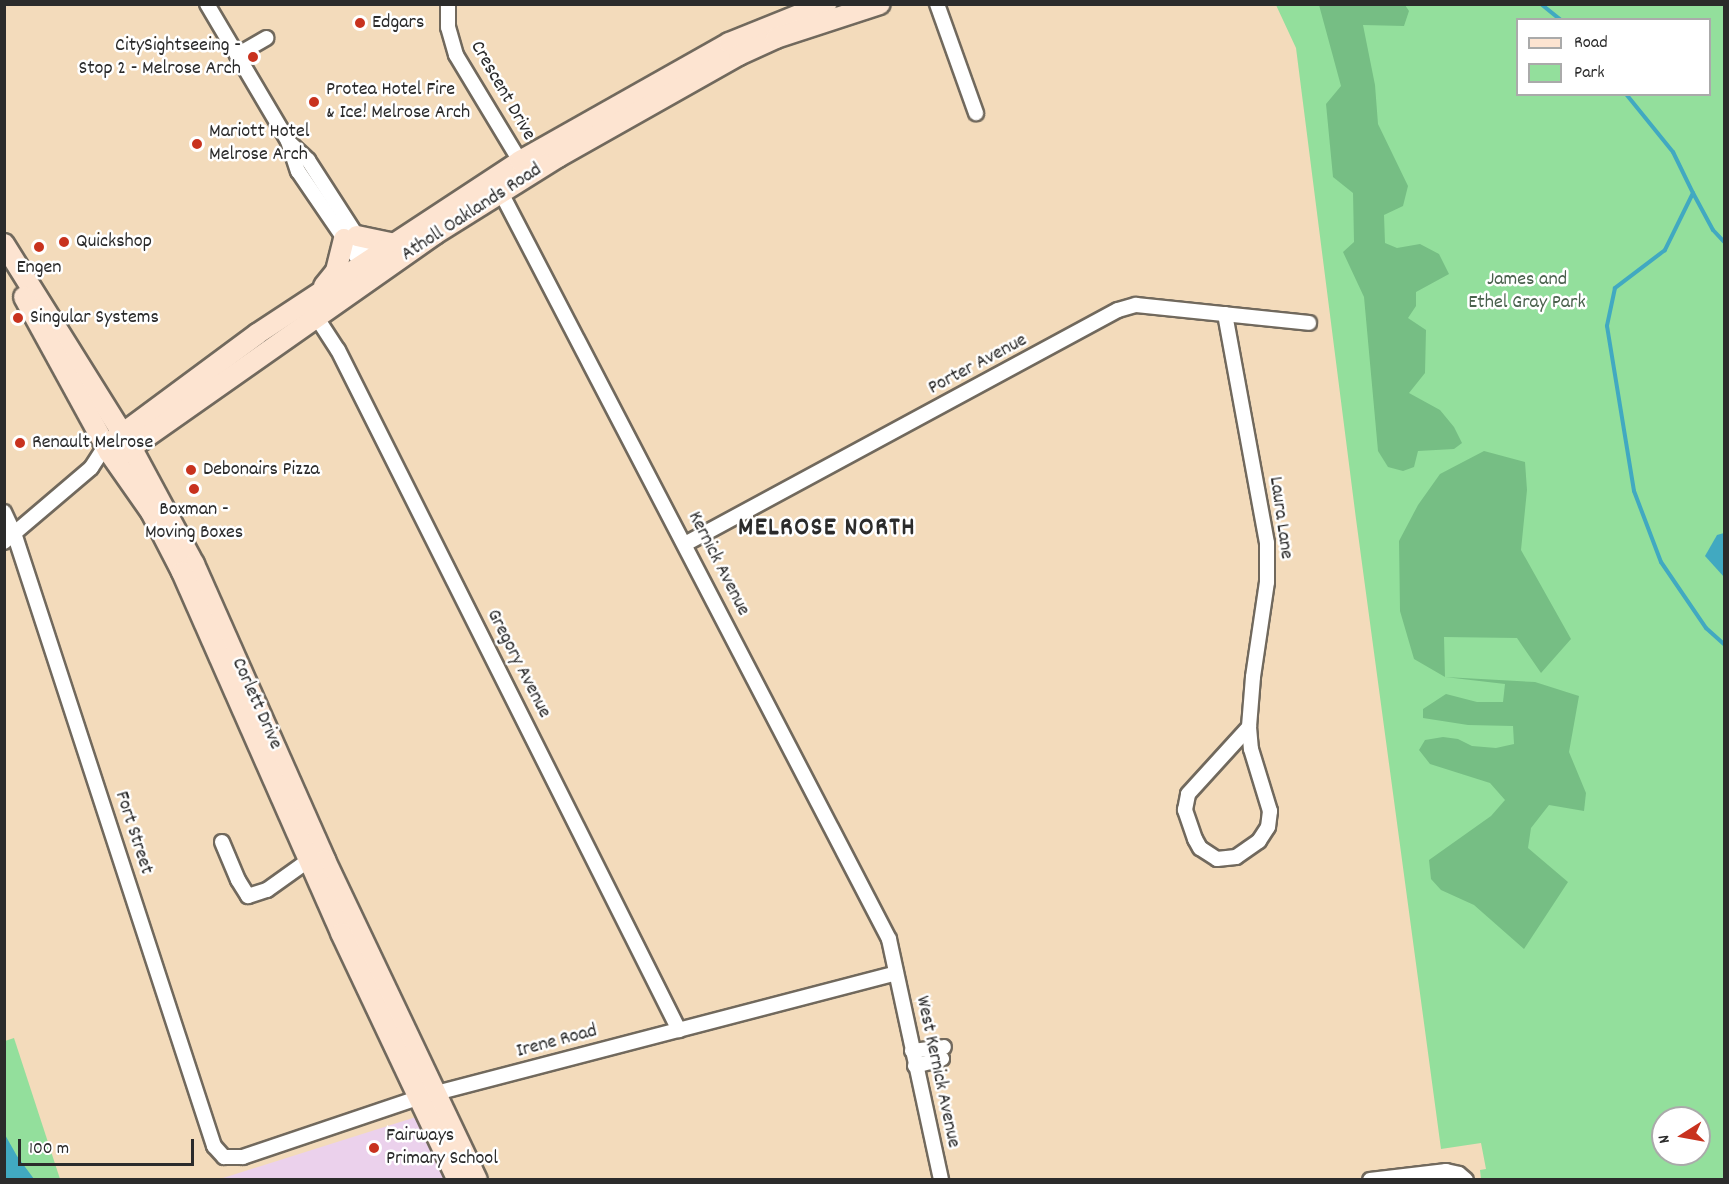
<!DOCTYPE html>
<style>
body{margin:0}
#map{position:relative;width:1729px;height:1184px;overflow:hidden;background:#f3dbbb;font-family:Dekko,sans-serif}
div>[style]{position:absolute}
[style*='--x']{left:calc(var(--x)*1px);top:calc(var(--y)*1px);width:calc(var(--w)*1px);rotate:calc(var(--a)*1deg)}
.built>*{inset:0;background:#ebd1ec}
.green>*{inset:0;background:#93df9c}
.forest>*{inset:0;background:#76be84}
.water>*{inset:0;background:#41a9c1}
.stream>*{height:4px;margin:-2px;padding:0 2px;transform-origin:2px;border-radius:2px;background:#41a9c1}
.roads{filter:drop-shadow(2px 0 #71695d) drop-shadow(-2px 0 #71695d) drop-shadow(0 2px #71695d) drop-shadow(0 -2px #71695d)}
.street>*{height:14px;margin:-7px;padding:0 7px;transform-origin:7px;border-radius:7px;background:#fff}
.secondary>*{height:20px;margin:-10px;padding:0 10px;transform-origin:10px;border-radius:10px;background:#fde4d1}
.dots>*{width:16px;height:16px;translate:-50% -50%;box-sizing:border-box;border:3px solid #fff;border-radius:50%}
span{translate:-50% -50%;white-space:nowrap;text-align:center;line-height:1.15;-webkit-text-stroke:5px #fff;paint-order:stroke}
.poi-label{font-size:20px;color:#2b2b2b}
.left{translate:0 -50%;text-align:left}
.right{translate:-100% -50%;text-align:right}
.street-label{font-size:20px;color:#2b2b2b}
.park-label{font-size:20px;color:#4a614d}
.district-label{font-size:26px;color:#2b2b2b;font-weight:700;letter-spacing:1.5px}
.frame{position:absolute;inset:0;border:6px solid #2b2b2b;pointer-events:none}
.legend{position:absolute;left:1516px;top:18px;width:195px;height:78px;box-sizing:border-box;background:#fff;border:2px solid #aaa;margin:0;padding:8px 10px;list-style:none;font-size:18px;color:#2b2b2b}
.legend li{display:flex;align-items:center;gap:12px;height:30px}
.legend b{width:30px;border:2px solid #aaa}
.north{position:absolute;left:1651px;top:1106px;width:60px;height:60px;box-sizing:border-box;background:#fff;border:2px solid #aaa;border-radius:50%;rotate:259deg;font-size:16px;font-weight:700;line-height:24px;text-align:center;color:#2b2b2b}
.north::after{content:'';display:block;margin:auto;width:21px;height:27px;background:#c8321e;clip-path:polygon(50% 0,100% 100%,50% 72%,0 100%)}
.scale{position:absolute;left:18px;top:1139px;width:176px;height:27px;box-sizing:border-box;border:3px solid #2b2b2b;border-top:0;padding-left:8px;font-size:18px;line-height:21px;white-space:nowrap;color:#2b2b2b;-webkit-text-stroke:4px #fff;paint-order:stroke}
</style>
<div id="map">
<div class="built">
<i style="clip-path:polygon(416px 1117px,446px 1179px,220px 1179px)"></i>
</div>
<div class="green">
<i style="clip-path:polygon(evenodd,1276px 5px,1724px 5px,1724px 1179px,1481px 1179px,1480px 1170px,1486px 1169px,1481px 1143px,1441px 1149px,1356px 519px,1296px 48px,1276px 5px,1518px 20px,1710px 20px,1710px 94px,1518px 94px,1518px 20px,1276px 5px,1663px 1118px,1699px 1118px,1699px 1154px,1663px 1154px,1663px 1118px)"></i>
<i style="clip-path:polygon(14px 1038px,60px 1179px,5px 1180px,5px 1041px)"></i>
</div>
<div class="forest">
<i style="clip-path:polygon(1319px 5px,1405px 5px,1409px 11px,1404px 26px,1363px 25px,1375px 85px,1378px 124px,1408px 186px,1403px 206px,1384px 215px,1385px 243px,1397px 248px,1420px 244px,1439px 254px,1449px 274px,1416px 292px,1416px 306px,1408px 318px,1426px 330px,1425px 373px,1409px 393px,1440px 410px,1454px 427px,1462px 443px,1454px 449px,1418px 451px,1414px 467px,1403px 471px,1388px 467px,1378px 451px,1364px 297px,1343px 252px,1354px 242px,1353px 193px,1333px 177px,1326px 104px,1341px 86px)"></i>
<i style="clip-path:polygon(1484px 451px,1525px 462px,1527px 490px,1521px 550px,1571px 639px,1541px 673px,1517px 638px,1444px 637px,1445px 677px,1535px 682px,1579px 696px,1569px 752px,1586px 793px,1584px 811px,1549px 805px,1531px 828px,1528px 848px,1568px 882px,1524px 949px,1474px 905px,1441px 890px,1431px 879px,1429px 860px,1491px 816px,1505px 800px,1490px 783px,1430px 764px,1419px 750px,1425px 740px,1443px 737px,1458px 739px,1472px 746px,1496px 748px,1514px 744px,1513px 726px,1468px 725px,1423px 718px,1423px 709px,1446px 694px,1477px 702px,1503px 702px,1505px 684px,1445px 677px,1414px 659px,1400px 611px,1399px 541px,1418px 505px,1440px 474px)"></i>
</div>
<div class="water">
<i style="clip-path:polygon(1724px 533px,1724px 577px,1705px 556px,1717px 535px)"></i>
<i style="clip-path:polygon(4px 1133px,17px 1156px,34px 1179px,5px 1179px)"></i>
</div>
<div class="stream">
<i style="--x:1541;--y:4;--w:26;--a:39"></i>
<i style="--x:1626;--y:94;--w:75;--a:51"></i>
<i style="--x:1673;--y:152;--w:46;--a:64"></i>
<i style="--x:1693;--y:193;--w:64;--a:116.2"></i>
<i style="--x:1665;--y:250;--w:63;--a:142.8"></i>
<i style="--x:1615;--y:288;--w:39;--a:102"></i>
<i style="--x:1607;--y:326;--w:167;--a:80.7"></i>
<i style="--x:1634;--y:491;--w:76;--a:69.2"></i>
<i style="--x:1661;--y:562;--w:80;--a:55.7"></i>
<i style="--x:1706;--y:628;--w:24;--a:42"></i>
<i style="--x:1693;--y:193;--w:42;--a:61.6"></i>
<i style="--x:1713;--y:230;--w:16;--a:47"></i>
</div>
<div class="roads">
<div class="street">
<i style="--x:207;--y:4;--w:159;--a:59.4"></i>
<i style="--x:288;--y:141;--w:32;--a:72"></i>
<i style="--x:298;--y:171;--w:122;--a:55.7"></i>
<i style="--x:448;--y:4;--w:23;--a:90"></i>
<i style="--x:448;--y:27;--w:29;--a:74"></i>
<i style="--x:456;--y:55;--w:124;--a:58.9"></i>
<i style="--x:937;--y:4;--w:116;--a:70.3"></i>
<i style="--x:237;--y:55;--w:34;--a:-30"></i>
<i style="--x:290;--y:143;--w:25;--a:43"></i>
<i style="--x:308;--y:160;--w:124;--a:57.2"></i>
<i style="--x:497;--y:185;--w:850;--a:62.53"></i>
<i style="--x:889;--y:939;--w:247;--a:77.8"></i>
<i style="--x:1225;--y:314;--w:233;--a:79.6"></i>
<i style="--x:1267;--y:543;--w:39;--a:90"></i>
<i style="--x:1267;--y:582;--w:96;--a:98.4"></i>
<i style="--x:1253;--y:677;--w:50;--a:94.6"></i>
<i style="--x:1249;--y:727;--w:22;--a:85"></i>
<i style="--x:1251;--y:749;--w:65;--a:73"></i>
<i style="--x:1270;--y:811;--w:16;--a:97"></i>
<i style="--x:1268;--y:827;--w:17;--a:123"></i>
<i style="--x:1259;--y:841;--w:28;--a:145"></i>
<i style="--x:1236;--y:857;--w:19;--a:174"></i>
<i style="--x:1217;--y:859;--w:20;--a:-147"></i>
<i style="--x:1200;--y:848;--w:10;--a:-119"></i>
<i style="--x:1195;--y:839;--w:31;--a:-109"></i>
<i style="--x:1185;--y:810;--w:16;--a:-79"></i>
<i style="--x:1188;--y:794;--w:91;--a:-47.7"></i>
<i style="--x:317;--y:318;--w:38;--a:57"></i>
<i style="--x:338;--y:350;--w:761;--a:63.37"></i>
<i style="--x:4;--y:512;--w:23;--a:65"></i>
<i style="--x:14;--y:533;--w:645;--a:71.93"></i>
<i style="--x:214;--y:1146;--w:15;--a:48"></i>
<i style="--x:224;--y:1157;--w:19;--a:0"></i>
<i style="--x:243;--y:1157;--w:184;--a:-18.7"></i>
<i style="--x:417;--y:1098;--w:495;--a:-14.6"></i>
<i style="--x:4;--y:542;--w:114;--a:-40.4"></i>
<i style="--x:91;--y:468;--w:27;--a:-57"></i>
<i style="--x:685;--y:544;--w:492;--a:-28.4"></i>
<i style="--x:1118;--y:310;--w:19;--a:-16"></i>
<i style="--x:1136;--y:305;--w:174;--a:5.9"></i>
<i style="--x:222;--y:842;--w:41;--a:67.2"></i>
<i style="--x:238;--y:880;--w:19;--a:58"></i>
<i style="--x:248;--y:896;--w:20;--a:-18"></i>
<i style="--x:267;--y:890;--w:52;--a:-35.5"></i>
<i style="--x:912;--y:1051;--w:32;--a:-7"></i>
<i style="--x:915;--y:1066;--w:28;--a:-15"></i>
<i style="--x:1370;--y:1180;--w:77;--a:-6.8"></i>
<i style="--x:1446;--y:1171;--w:13;--a:13"></i>
<i style="--x:1459;--y:1174;--w:9;--a:41"></i>
</div>
<div class="secondary">
<i style="--x:357;--y:236;--w:39;--a:12"></i>
<i style="--x:4;--y:244;--w:239;--a:58"></i>
<i style="--x:131;--y:447;--w:133;--a:61.7"></i>
<i style="--x:194;--y:564;--w:324;--a:66.1"></i>
<i style="--x:325;--y:860;--w:354;--a:64.6"></i>
<i style="--x:324;--y:286;--w:19;--a:-51"></i>
<i style="--x:336;--y:271;--w:33;--a:-76"></i>
<i style="--x:24;--y:297;--w:177;--a:61.3"></i>
<i style="--x:109;--y:452;--w:73;--a:55"></i>
<i style="--x:151;--y:512;--w:68;--a:62.7"></i>
<i style="--x:182;--y:572;--w:394;--a:66.2"></i>
<i style="--x:341;--y:933;--w:273;--a:64.7"></i>
<i style="--x:114;--y:440;--w:178;--a:-36.5"></i>
<i style="--x:257;--y:334;--w:315;--a:-33.3"></i>
<i style="--x:520;--y:161;--w:240;--a:-29.4"></i>
<i style="--x:729;--y:43;--w:105;--a:-21.9"></i>
<i style="--x:122;--y:454;--w:383;--a:-35.1"></i>
<i style="--x:435;--y:234;--w:145;--a:-32"></i>
<i style="--x:558;--y:157;--w:208;--a:-29.4"></i>
<i style="--x:739;--y:55;--w:41;--a:-24.7"></i>
<i style="--x:776;--y:38;--w:109;--a:-18.1"></i>
</div>
</div>
<div class="dots">
<i style="left:360px;top:23px;background:#c8321e"></i>
<i style="left:253px;top:57px;background:#c8321e"></i>
<i style="left:314px;top:102px;background:#c8321e"></i>
<i style="left:197px;top:144px;background:#c8321e"></i>
<i style="left:64px;top:242px;background:#c8321e"></i>
<i style="left:39px;top:247px;background:#c8321e"></i>
<i style="left:18px;top:318px;background:#c8321e"></i>
<i style="left:20px;top:443px;background:#c8321e"></i>
<i style="left:191px;top:470px;background:#c8321e"></i>
<i style="left:194px;top:489px;background:#c8321e"></i>
<i style="left:374px;top:1148px;background:#c8321e"></i>
</div>
<div class="poi-label">
<span class="left" style="left:372px;top:23px">Edgars</span>
<span class="right" style="left:241px;top:58px">CitySightseeing -<br>Stop 2 - Melrose Arch</span>
<span class="left" style="left:326px;top:102px">Protea Hotel Fire<br>&amp; Ice! Melrose Arch</span>
<span class="left" style="left:209px;top:144px">Mariott Hotel<br>Melrose Arch</span>
<span class="left" style="left:76px;top:242px">Quickshop</span>
<span style="left:39px;top:268px">Engen</span>
<span class="left" style="left:30px;top:318px">Singular Systems</span>
<span class="left" style="left:32px;top:443px">Renault Melrose</span>
<span class="left" style="left:203px;top:470px">Debonairs Pizza</span>
<span style="left:194px;top:522px">Boxman -<br>Moving Boxes</span>
<span class="left" style="left:386px;top:1148px">Fairways<br>Primary School</span>
</div>
<div class="street-label">
<span style="left:502px;top:91px;rotate:60deg">Crescent Drive</span>
<span style="left:472px;top:213px;rotate:-33deg">Atholl Oaklands Road</span>
<span style="left:978px;top:365px;rotate:-28deg">Porter Avenue</span>
<span style="left:1280px;top:518px;rotate:82deg">Laura Lane</span>
<span style="left:718px;top:564px;rotate:63deg">Kernick Avenue</span>
<span style="left:518px;top:664px;rotate:63deg">Gregory Avenue</span>
<span style="left:256px;top:704px;rotate:66deg">Corlett Drive</span>
<span style="left:133px;top:833px;rotate:72deg">Fort Street</span>
<span style="left:557px;top:1042px;rotate:-15deg">Irene Road</span>
<span style="left:937px;top:1072px;rotate:78deg">West Kernick Avenue</span>
</div>
<div class="park-label">
<span style="left:1527px;top:292px">James and<br>Ethel Gray Park</span>
</div>
<div class="district-label">
<span style="left:827px;top:529px">MELROSE NORTH</span>
</div>
<div class="frame"></div>
<ul class="legend">
<li><b style="height:8px;background:#fde4d1"></b>Road</li>
<li><b style="height:16px;background:#93df9c"></b>Park</li>
</ul>
<div class="north">N</div>
<div class="scale">100 m</div>
</div>
